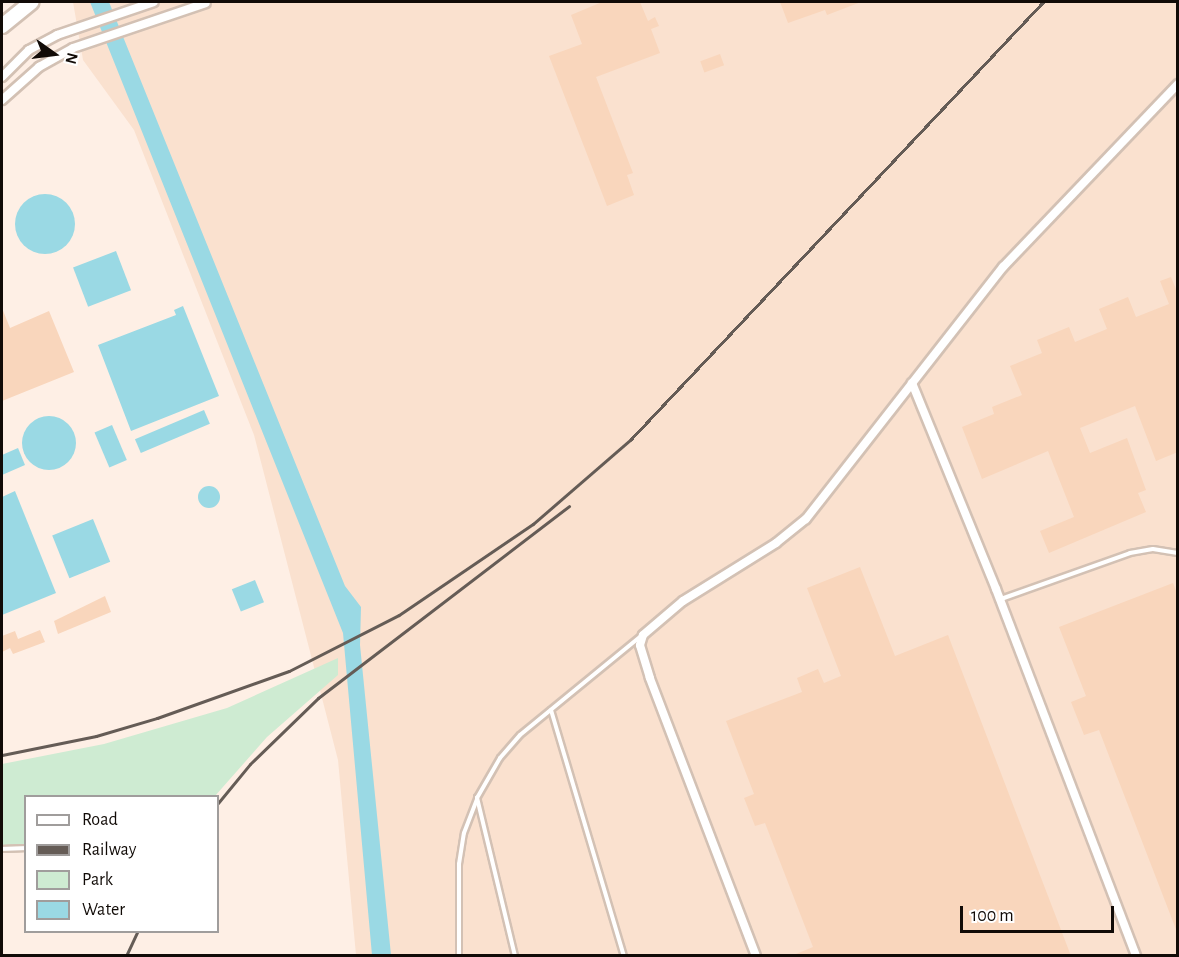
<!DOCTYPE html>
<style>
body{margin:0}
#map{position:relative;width:1179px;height:957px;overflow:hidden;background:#feefe5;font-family:"Alegreya Sans",sans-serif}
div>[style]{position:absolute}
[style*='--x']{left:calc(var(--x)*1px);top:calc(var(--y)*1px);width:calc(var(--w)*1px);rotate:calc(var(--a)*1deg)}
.built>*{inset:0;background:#fae1cf}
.green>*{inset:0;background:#ceebd2}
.water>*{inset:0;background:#9ad9e4;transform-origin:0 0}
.round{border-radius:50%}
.building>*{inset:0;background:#f9d6bc;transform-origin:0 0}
.roads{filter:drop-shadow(2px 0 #d3c1b4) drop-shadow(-2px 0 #d3c1b4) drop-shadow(0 2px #d3c1b4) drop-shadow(0 -2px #d3c1b4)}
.service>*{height:4px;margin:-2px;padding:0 2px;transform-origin:2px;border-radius:2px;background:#fff}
.minor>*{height:8px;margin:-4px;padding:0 4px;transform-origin:4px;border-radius:4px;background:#fff}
.trunk>*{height:14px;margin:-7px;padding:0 7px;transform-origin:7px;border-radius:7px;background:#fff}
.rail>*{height:3px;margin:-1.5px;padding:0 1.5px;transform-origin:1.5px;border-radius:1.5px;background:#655c56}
span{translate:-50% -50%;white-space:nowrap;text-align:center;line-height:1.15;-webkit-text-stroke:5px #fff;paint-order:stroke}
.frame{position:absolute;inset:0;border:3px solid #110b07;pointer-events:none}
.legend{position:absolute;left:24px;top:795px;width:195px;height:138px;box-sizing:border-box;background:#fff;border:2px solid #a09d9c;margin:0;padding:8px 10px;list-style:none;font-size:18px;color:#110b07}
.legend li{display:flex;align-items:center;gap:12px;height:30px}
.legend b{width:30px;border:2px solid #a09d9c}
.north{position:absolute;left:24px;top:24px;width:60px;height:60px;-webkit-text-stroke:4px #fff;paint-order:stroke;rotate:104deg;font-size:16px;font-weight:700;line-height:24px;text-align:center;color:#110b07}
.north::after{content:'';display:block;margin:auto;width:21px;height:27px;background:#110b07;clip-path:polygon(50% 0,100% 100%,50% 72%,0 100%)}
.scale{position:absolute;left:960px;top:906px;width:154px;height:27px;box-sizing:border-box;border:3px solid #110b07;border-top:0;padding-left:8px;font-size:18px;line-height:21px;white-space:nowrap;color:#110b07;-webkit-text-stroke:4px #fff;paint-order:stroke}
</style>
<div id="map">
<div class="built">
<i style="clip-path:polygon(73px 2px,1177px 2px,1177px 955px,356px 955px,338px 760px,254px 435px,134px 130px,83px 60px)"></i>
</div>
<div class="green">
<i style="clip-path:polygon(338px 658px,338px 675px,267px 737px,215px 796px,26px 796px,25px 845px,2px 846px,2px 764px,104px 744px,227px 708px)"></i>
</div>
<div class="water">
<i style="clip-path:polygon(90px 2px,109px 2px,345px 586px,361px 607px,360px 645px,391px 955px,372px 955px,343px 633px)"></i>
<i class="round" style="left:15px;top:194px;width:60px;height:60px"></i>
<i style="left:116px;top:251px;width:42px;height:46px;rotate:69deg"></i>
<i style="clip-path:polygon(183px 306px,219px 396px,131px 431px,98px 345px,176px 315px,174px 310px)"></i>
<i style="left:204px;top:410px;width:15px;height:75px;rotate:67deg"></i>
<i class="round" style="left:22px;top:416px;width:54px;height:54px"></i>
<i style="left:112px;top:425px;width:38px;height:19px;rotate:67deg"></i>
<i style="clip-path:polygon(18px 448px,25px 465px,2px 475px,2px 455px)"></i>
<i class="round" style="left:198px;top:486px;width:22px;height:22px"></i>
<i style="clip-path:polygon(15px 491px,56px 593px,2px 615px,2px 497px)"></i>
<i style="left:93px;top:519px;width:46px;height:44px;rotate:68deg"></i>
<i style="left:255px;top:580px;width:24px;height:25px;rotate:68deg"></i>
</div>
<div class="building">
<i style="clip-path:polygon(602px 2px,640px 2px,648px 21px,655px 17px,659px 26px,651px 29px,660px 53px,596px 77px,633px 173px,627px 175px,634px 195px,607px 206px,549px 56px,582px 44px,571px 15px)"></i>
<i style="clip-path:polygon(780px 2px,861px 2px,827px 15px,825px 10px,788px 23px)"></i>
<i style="left:720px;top:54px;width:12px;height:21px;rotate:70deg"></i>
<i style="clip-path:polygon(1171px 277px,1178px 294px,1178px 452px,1156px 461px,1135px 406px,1080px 428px,1090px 453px,1127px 438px,1146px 490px,1138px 493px,1146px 512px,1049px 553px,1040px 531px,1074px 517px,1048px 451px,982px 479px,962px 427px,994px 414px,992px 407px,1022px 395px,1010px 366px,1042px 353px,1037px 340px,1069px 327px,1075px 342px,1107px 329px,1099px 309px,1128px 297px,1136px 317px,1169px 304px,1160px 281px)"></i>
<i style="clip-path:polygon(2px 308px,10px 328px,49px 311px,74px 372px,2px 401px)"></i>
<i style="clip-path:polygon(860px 567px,895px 656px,948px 635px,1071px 956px,791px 956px,813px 947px,765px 823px,755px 826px,744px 798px,754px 794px,726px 721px,802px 692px,797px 678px,818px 669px,824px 683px,841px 676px,807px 588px)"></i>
<i style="clip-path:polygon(1173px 583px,1178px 596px,1177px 932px,1099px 730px,1084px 735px,1071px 702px,1086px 696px,1059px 627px)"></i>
<i style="clip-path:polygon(105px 596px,111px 612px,58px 634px,54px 621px)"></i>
<i style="clip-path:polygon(40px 630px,45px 642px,13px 654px,10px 648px,2px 652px,2px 636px,15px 631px,18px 639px)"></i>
</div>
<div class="roads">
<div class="service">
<i style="--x:1001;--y:599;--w:137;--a:-19.6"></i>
<i style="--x:1130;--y:553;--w:23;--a:-10"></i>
<i style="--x:1153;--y:549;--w:25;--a:9"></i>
<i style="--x:551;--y:710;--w:257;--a:73.5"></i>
<i style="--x:2;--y:849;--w:24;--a:-2"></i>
<i style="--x:459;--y:956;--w:92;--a:-90"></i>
<i style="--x:459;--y:864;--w:31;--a:-81"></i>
<i style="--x:464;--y:833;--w:36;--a:-69"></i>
<i style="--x:515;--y:956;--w:163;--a:-103.5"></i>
<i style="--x:477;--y:798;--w:46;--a:-60.1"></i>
<i style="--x:500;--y:758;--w:30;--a:-49"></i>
<i style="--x:520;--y:735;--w:156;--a:-39.3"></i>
</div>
<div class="minor">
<i style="--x:2;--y:77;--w:38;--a:-45"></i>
<i style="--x:29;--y:50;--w:32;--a:-28"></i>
<i style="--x:57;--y:35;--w:102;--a:-18.8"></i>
<i style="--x:2;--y:100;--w:50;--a:-41.7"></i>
<i style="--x:39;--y:67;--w:39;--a:-29"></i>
<i style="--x:73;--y:48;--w:140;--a:-18.7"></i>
<i style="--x:912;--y:383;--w:222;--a:67.8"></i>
<i style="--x:996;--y:589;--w:393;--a:69.1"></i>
<i style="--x:756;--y:956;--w:298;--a:-110.9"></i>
<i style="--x:650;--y:678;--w:34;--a:-107"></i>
<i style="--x:640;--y:645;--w:10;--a:-73"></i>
<i style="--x:643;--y:635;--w:52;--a:-40.4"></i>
<i style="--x:683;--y:601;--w:110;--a:-31.9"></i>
<i style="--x:776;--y:543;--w:38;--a:-39"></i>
<i style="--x:806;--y:519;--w:320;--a:-52"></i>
<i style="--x:1003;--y:267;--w:253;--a:-46.3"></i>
</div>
<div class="trunk">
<i style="--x:2;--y:26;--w:38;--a:-39"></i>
</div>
</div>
<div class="rail">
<i style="--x:2;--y:755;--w:96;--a:-11.4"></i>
<i style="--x:96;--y:736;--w:64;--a:-16.4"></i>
<i style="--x:157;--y:718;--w:140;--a:-19.6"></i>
<i style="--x:289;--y:671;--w:123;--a:-27"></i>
<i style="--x:399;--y:615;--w:162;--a:-34.2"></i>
<i style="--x:533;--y:524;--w:130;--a:-40.9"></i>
<i style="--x:631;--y:439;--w:601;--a:-46.69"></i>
<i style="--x:218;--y:803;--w:50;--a:-50.6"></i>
<i style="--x:250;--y:764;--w:95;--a:-44.1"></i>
<i style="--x:318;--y:698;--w:316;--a:-37.4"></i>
<i style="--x:126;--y:956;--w:26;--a:-65"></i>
</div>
<div class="frame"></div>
<ul class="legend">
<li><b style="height:8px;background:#fff"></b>Road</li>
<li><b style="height:8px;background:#655c56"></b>Railway</li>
<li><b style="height:16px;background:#ceebd2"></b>Park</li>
<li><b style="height:16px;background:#9ad9e4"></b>Water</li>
</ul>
<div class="north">N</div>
<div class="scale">100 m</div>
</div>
